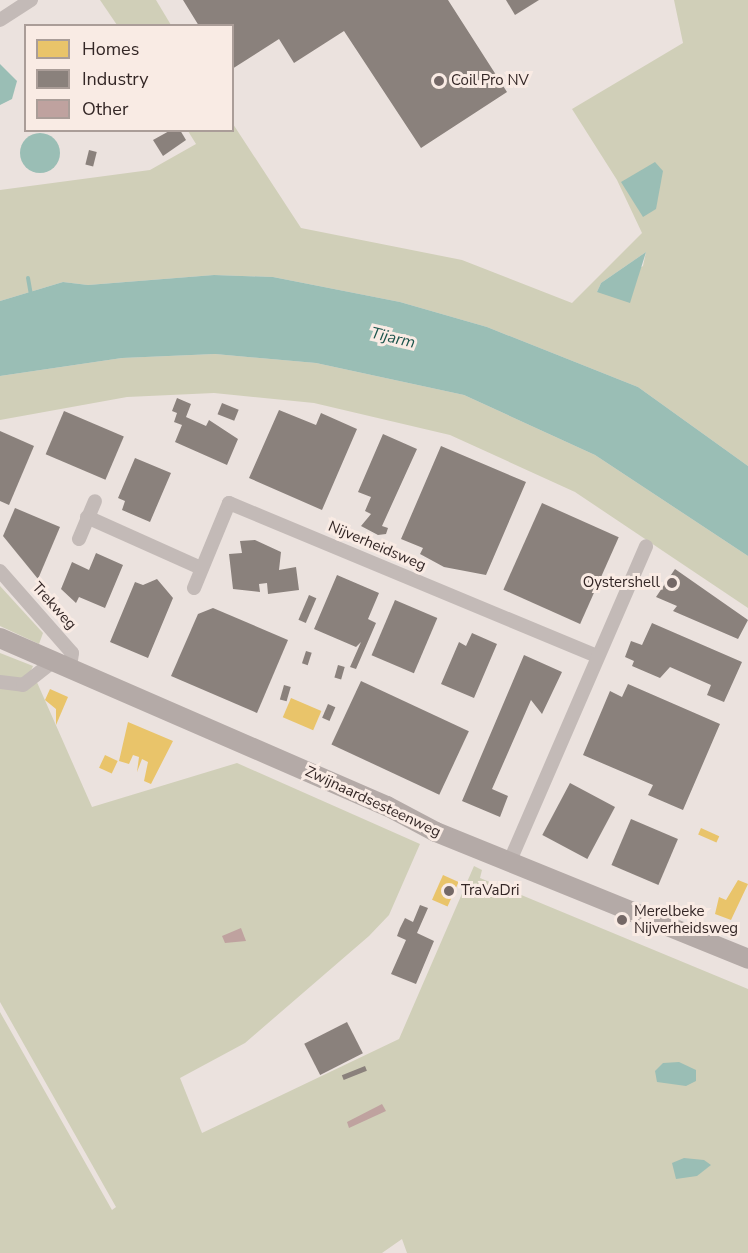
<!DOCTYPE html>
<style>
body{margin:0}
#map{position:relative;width:748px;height:1253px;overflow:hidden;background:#ebe2de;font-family:"Nunito Sans",sans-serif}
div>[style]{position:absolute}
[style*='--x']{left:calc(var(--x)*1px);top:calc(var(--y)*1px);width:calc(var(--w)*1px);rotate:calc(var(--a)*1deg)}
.green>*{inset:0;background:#d0cfb8}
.water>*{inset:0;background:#9abeb5}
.round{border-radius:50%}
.homes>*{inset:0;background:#e9c46a;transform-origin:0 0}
.industry>*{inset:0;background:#8a817c;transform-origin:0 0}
.stream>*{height:4px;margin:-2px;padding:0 2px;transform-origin:2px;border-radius:2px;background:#9abeb5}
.building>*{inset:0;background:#bfa29f}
.minor>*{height:14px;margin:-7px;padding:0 7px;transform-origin:7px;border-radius:7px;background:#c3bab7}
.secondary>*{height:20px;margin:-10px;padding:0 10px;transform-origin:10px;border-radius:10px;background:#b4aaa7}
.dots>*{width:16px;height:16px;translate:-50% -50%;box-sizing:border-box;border:3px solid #f9ebe4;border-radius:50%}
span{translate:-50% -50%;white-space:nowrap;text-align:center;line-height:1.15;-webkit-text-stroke:6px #f9ebe4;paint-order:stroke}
.poi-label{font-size:15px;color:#342726}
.left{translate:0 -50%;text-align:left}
.right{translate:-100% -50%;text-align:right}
.street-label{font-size:15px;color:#342726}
.water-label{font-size:16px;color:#1c554d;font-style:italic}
.legend{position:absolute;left:24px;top:24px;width:210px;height:108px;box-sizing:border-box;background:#f9ebe4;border:2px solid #aa9d98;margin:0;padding:8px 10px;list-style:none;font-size:18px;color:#342726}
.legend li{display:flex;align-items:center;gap:12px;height:30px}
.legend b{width:30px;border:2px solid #aa9d98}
</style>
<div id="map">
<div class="green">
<i style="clip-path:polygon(100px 0,156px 0,171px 25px,117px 25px)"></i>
<i style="clip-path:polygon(evenodd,674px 0,748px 0,748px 466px,638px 387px,487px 327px,400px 302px,273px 277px,214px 275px,88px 285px,63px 282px,0 301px,0 190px,150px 170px,196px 144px,188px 131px,232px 130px,233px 124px,301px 228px,462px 260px,572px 303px,642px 233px,617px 180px,572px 109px,683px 43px,674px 0,646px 252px,643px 266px,597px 292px,601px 283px,646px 252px)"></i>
<i style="clip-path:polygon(215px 354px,316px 363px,464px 395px,595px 455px,748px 556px,748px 608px,575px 492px,450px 435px,314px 403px,214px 393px,127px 397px,0 420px,0 376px,122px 358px)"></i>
<i style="clip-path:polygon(0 586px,43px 633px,39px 644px,0 626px)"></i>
<i style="clip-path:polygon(0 653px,33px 666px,27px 679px,0 679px)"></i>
<i style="clip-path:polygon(36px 680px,92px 807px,237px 763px,420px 844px,389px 915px,369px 936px,245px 1043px,180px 1078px,202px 1133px,399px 1039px,474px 866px,482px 870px,480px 878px,748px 989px,748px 1253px,407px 1253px,402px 1239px,382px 1253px,0 1253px,0 1012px,112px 1210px,116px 1207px,0 1002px,0 685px)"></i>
</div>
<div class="water">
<i style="clip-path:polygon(0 64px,17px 81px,12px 99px,0 105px)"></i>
<i class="round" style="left:20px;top:133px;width:40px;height:40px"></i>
<i style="clip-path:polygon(655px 162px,663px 171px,656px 209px,643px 217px,621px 182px)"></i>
<i style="clip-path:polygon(646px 252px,630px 303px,597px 292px,601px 283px)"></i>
<i style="clip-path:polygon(214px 275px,273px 277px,400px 302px,487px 327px,638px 387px,748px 466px,748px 556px,595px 455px,464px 395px,316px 363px,215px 354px,122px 358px,0 376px,0 301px,63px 282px,88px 285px)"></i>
<i style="clip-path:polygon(679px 1062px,696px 1070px,696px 1081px,686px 1086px,657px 1082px,655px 1071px,663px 1063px)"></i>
<i style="clip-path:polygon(684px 1158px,704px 1160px,711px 1165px,697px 1176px,676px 1179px,672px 1163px)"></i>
</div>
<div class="homes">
<i style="clip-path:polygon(50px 689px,68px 697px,56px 725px,56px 709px,45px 700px)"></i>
<i style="left:291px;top:698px;width:33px;height:21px;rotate:23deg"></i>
<i style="clip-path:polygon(128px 722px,173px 741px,151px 784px,144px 781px,148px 762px,142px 759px,137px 772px,139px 757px,133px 755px,129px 764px,119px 761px)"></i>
<i style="left:105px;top:755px;width:14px;height:14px;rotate:25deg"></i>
<i style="left:701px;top:828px;width:20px;height:7px;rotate:24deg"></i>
<i style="left:443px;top:875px;width:17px;height:27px;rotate:24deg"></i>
<i style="clip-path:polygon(738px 880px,748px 884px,731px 920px,715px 914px,719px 897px,726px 900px)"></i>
</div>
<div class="industry">
<i style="clip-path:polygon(183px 0,448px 0,507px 92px,421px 148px,344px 31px,294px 63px,279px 39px,232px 69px,232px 26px,199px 26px)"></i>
<i style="clip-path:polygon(506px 0,539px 0,515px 15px)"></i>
<i style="clip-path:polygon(171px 130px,180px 130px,186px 140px,163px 156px,153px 140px)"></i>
<i style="left:89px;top:150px;width:8px;height:15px;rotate:14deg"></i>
<i style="clip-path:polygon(177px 398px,191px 404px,186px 417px,206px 426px,209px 420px,238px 439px,227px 465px,175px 442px,182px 425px,174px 422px,177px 413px,172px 411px)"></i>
<i style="left:222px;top:403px;width:18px;height:12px;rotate:22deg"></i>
<i style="clip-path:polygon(279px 410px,316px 425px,321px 413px,357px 429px,322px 510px,249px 478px)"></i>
<i style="left:64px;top:411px;width:65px;height:47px;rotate:23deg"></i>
<i style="clip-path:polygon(0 431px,34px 446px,9px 505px,0 501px)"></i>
<i style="clip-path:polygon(383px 434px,417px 449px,382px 526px,388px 528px,386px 534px,378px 535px,361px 526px,371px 514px,365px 511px,371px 497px,358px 492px)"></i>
<i style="clip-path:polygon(441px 446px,526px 482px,486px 575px,444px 567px,420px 554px,423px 548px,401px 539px)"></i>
<i style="clip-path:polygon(135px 458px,171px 473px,150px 522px,122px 510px,125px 501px,118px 498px)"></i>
<i style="left:542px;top:503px;width:84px;height:95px;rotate:24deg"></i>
<i style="clip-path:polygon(15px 508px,60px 527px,38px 579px,3px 536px)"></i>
<i style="clip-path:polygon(255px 540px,281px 552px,279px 570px,296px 567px,299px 590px,268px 594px,267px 583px,259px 584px,260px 592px,233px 589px,229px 554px,242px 553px,240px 541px)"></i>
<i style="clip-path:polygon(96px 553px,123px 565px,105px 608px,79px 597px,76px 603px,61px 589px,72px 562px,89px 570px)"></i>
<i style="clip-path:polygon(675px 569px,748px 620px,738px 639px,673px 611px,677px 606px,656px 597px)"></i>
<i style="clip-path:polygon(337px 575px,379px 593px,368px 619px,376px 623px,356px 669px,350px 667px,361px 642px,356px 647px,314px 629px)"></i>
<i style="clip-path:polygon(157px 579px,173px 598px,148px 658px,110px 642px,135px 582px,143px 585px)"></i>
<i style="left:309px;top:595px;width:8px;height:27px;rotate:23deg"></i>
<i style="left:395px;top:600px;width:46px;height:60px;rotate:23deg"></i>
<i style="clip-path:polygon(213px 608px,288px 640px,257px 713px,171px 676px,198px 614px)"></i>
<i style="clip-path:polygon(652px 623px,742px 662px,724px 702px,707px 695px,711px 685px,670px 667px,660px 678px,632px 666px,634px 661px,625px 657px,631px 641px,642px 645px)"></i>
<i style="clip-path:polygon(472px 633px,497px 644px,474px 698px,441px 684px,459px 642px,466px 646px)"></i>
<i style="left:306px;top:651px;width:6px;height:13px;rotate:18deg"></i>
<i style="clip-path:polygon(524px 655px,562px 672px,542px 714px,531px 700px,492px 789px,508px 796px,500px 817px,462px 801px)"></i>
<i style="left:338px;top:665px;width:7px;height:13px;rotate:16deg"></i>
<i style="left:361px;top:681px;width:119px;height:70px;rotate:25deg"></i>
<i style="clip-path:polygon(628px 684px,720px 724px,683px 810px,648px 795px,653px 785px,583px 755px,610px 691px,622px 697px)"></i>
<i style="left:284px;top:685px;width:7px;height:15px;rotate:16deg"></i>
<i style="left:328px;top:704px;width:8px;height:15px;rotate:23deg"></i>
<i style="left:570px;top:783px;width:51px;height:59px;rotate:28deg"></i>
<i style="left:631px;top:819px;width:51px;height:50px;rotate:23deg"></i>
<i style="clip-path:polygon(420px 905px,428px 908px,417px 933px,434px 941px,416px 984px,391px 974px,406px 940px,397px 936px,400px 928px,405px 918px,413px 922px)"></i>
<i style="left:347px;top:1022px;width:35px;height:48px;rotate:63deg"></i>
<i style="left:365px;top:1066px;width:5px;height:25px;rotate:68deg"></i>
</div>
<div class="stream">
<i style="--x:28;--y:278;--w:17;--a:80"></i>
</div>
<div class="building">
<i style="clip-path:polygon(241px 928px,246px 941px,225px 943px,222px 936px)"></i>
<i style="clip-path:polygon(382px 1104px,386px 1111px,349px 1128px,347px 1122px)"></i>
</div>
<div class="minor">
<i style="--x:0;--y:20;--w:37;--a:-33"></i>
<i style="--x:87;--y:517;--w:125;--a:24.1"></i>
<i style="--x:79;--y:539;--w:41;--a:-67.2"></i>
<i style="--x:0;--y:571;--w:109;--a:48.7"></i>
<i style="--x:72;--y:653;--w:15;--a:98"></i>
<i style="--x:194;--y:588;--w:92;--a:-67.6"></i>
<i style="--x:229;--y:503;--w:399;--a:22.6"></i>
<i style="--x:0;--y:682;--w:23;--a:7"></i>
<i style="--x:23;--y:685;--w:39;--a:-38"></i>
<i style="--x:509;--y:863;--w:345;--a:-66.6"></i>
</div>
<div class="secondary">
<i style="--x:0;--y:638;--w:422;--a:23.5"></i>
<i style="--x:387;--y:806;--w:55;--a:28"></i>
<i style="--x:436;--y:832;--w:337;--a:22.1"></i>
</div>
<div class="dots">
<i style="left:439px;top:81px;background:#746866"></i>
<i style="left:672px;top:583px;background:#746866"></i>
<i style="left:449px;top:891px;background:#746866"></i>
<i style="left:622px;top:920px;background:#746866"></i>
</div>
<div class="poi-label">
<span class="left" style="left:451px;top:81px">Coil Pro NV</span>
<span class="right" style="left:660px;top:583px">Oystershell</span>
<span class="left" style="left:461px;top:891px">TraVaDri</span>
<span class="left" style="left:634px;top:920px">Merelbeke<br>Nijverheidsweg</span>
</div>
<div class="street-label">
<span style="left:377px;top:546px;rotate:23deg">Nijverheidsweg</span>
<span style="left:54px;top:606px;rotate:48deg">Trekweg</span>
<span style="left:373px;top:802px;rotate:25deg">Zwijnaardsesteenweg</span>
</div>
<div class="water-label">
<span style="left:393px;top:338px;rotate:13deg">Tijarm</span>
</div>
<ul class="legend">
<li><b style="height:16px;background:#e9c46a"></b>Homes</li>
<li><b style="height:16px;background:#8a817c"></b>Industry</li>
<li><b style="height:16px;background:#bfa29f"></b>Other</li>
</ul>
</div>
